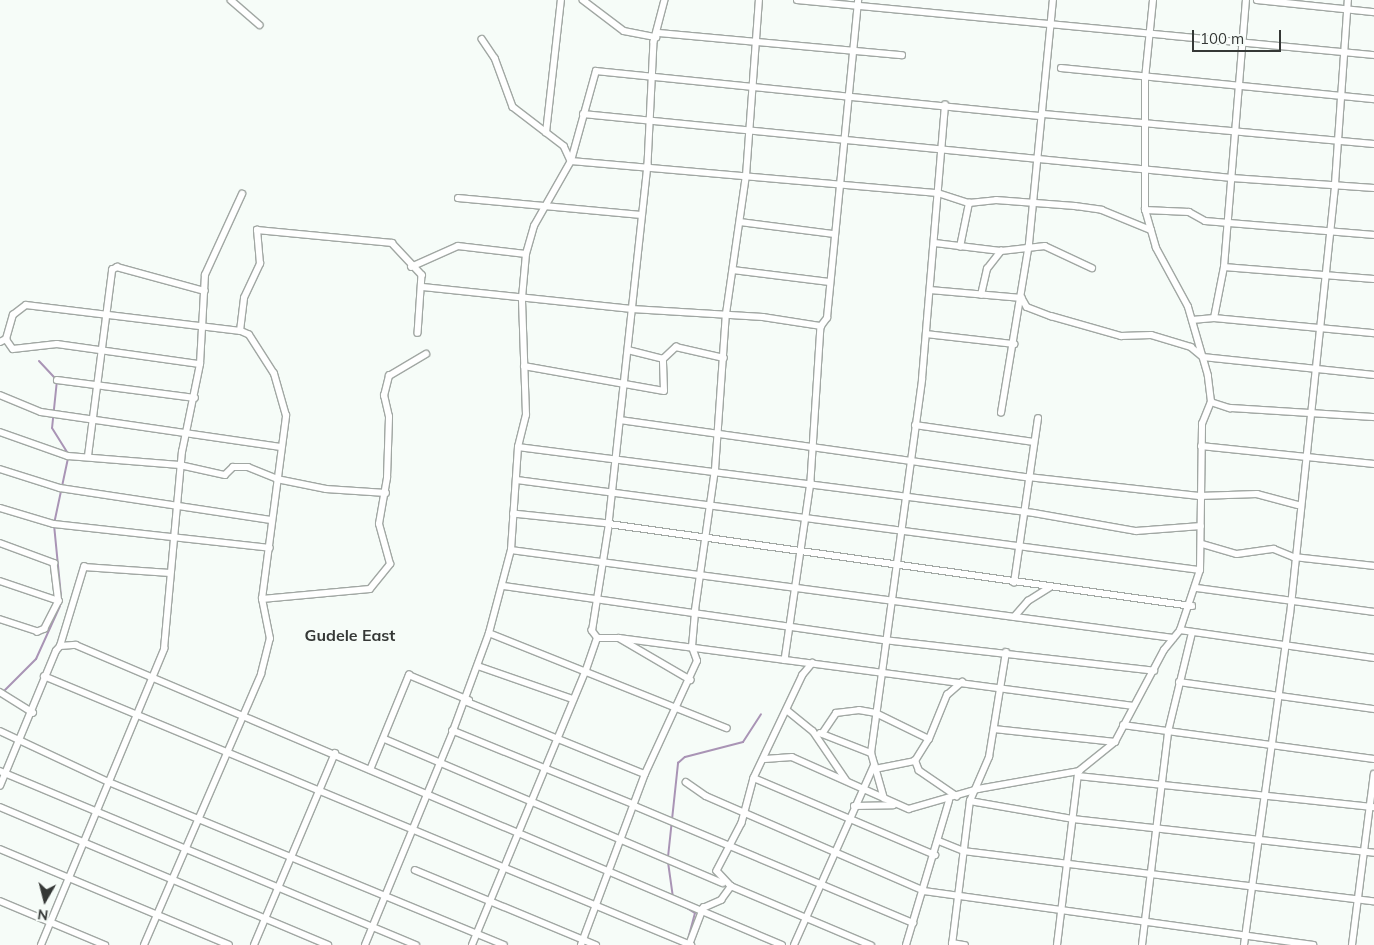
<!DOCTYPE html>
<style>
body{margin:0}
#map{position:relative;width:1374px;height:945px;overflow:hidden;background:#f6fcf8;font-family:Mulish,sans-serif}
div>[style]{position:absolute}
[style*='--x']{left:calc(var(--x)*1px);top:calc(var(--y)*1px);width:calc(var(--w)*1px);rotate:calc(var(--a)*1deg)}
.stream>*{height:2px;margin:-1px;padding:0 1px;transform-origin:1px;border-radius:1px;background:#a994b5}
.roads{filter:drop-shadow(1px 0 #a1a7a3) drop-shadow(-1px 0 #a1a7a3) drop-shadow(0 1px #a1a7a3) drop-shadow(0 -1px #a1a7a3)}
.minor>*{height:5.5px;margin:-2.75px;padding:0 2.75px;transform-origin:2.75px;border-radius:2.75px;background:#fff}
span{translate:-50% -50%;white-space:nowrap;text-align:center;line-height:1.15;-webkit-text-stroke:4px #f6fcf8;paint-order:stroke}
.neighbourhood-label{font-size:16px;color:#353836;font-weight:700}
.north{position:absolute;left:20px;top:875px;width:50px;height:50px;-webkit-text-stroke:4px #f6fcf8;paint-order:stroke;rotate:188deg;font-size:14px;font-weight:700;line-height:20px;text-align:center;color:#353836}
.north::after{content:'';display:block;margin:auto;width:18px;height:22px;background:#353836;clip-path:polygon(50% 0,100% 100%,50% 72%,0 100%)}
.scale{position:absolute;left:1192px;top:30px;width:89px;height:22px;box-sizing:border-box;border:2px solid #353836;border-top:0;padding-left:6px;font-size:15px;line-height:18px;white-space:nowrap;color:#353836;-webkit-text-stroke:4px #f6fcf8;paint-order:stroke}
</style>
<div id="map">
<div class="stream">
<i style="--x:39;--y:361;--w:26;--a:47"></i>
<i style="--x:57;--y:380;--w:48;--a:95.9"></i>
<i style="--x:52;--y:428;--w:31;--a:58"></i>
<i style="--x:61;--y:596;--w:72;--a:-95.6"></i>
<i style="--x:54;--y:524;--w:67;--a:-78"></i>
<i style="--x:3;--y:692;--w:47;--a:-45"></i>
<i style="--x:36;--y:659;--w:58;--a:-65.6"></i>
<i style="--x:668;--y:857;--w:95;--a:-83.9"></i>
<i style="--x:678;--y:763;--w:9;--a:-41"></i>
<i style="--x:685;--y:757;--w:60;--a:-14.5"></i>
<i style="--x:743;--y:742;--w:33;--a:-57"></i>
<i style="--x:668;--y:862;--w:34;--a:82"></i>
<i style="--x:682;--y:905;--w:15;--a:32"></i>
<i style="--x:695;--y:913;--w:24;--a:105"></i>
</div>
<div class="roads">
<div class="minor">
<i style="--x:231;--y:0;--w:38;--a:41"></i>
<i style="--x:583;--y:0;--w:51;--a:37.1"></i>
<i style="--x:624;--y:31;--w:33;--a:11"></i>
<i style="--x:665;--y:0;--w:43;--a:104.7"></i>
<i style="--x:654;--y:42;--w:123;--a:92.8"></i>
<i style="--x:648;--y:165;--w:361;--a:96.2"></i>
<i style="--x:609;--y:524;--w:589;--a:8.01"></i>
<i style="--x:797;--y:0;--w:580;--a:5.45"></i>
<i style="--x:1257;--y:0;--w:118;--a:5.9"></i>
<i style="--x:659;--y:33;--w:244;--a:5.2"></i>
<i style="--x:482;--y:39;--w:23;--a:56"></i>
<i style="--x:495;--y:58;--w:52;--a:69.8"></i>
<i style="--x:513;--y:107;--w:64;--a:37.4"></i>
<i style="--x:564;--y:146;--w:17;--a:65"></i>
<i style="--x:571;--y:161;--w:368;--a:5"></i>
<i style="--x:938;--y:193;--w:33;--a:18"></i>
<i style="--x:969;--y:203;--w:27;--a:-6"></i>
<i style="--x:996;--y:200;--w:79;--a:4.3"></i>
<i style="--x:1075;--y:206;--w:27;--a:8"></i>
<i style="--x:1102;--y:210;--w:53;--a:22.2"></i>
<i style="--x:1061;--y:68;--w:315;--a:5.7"></i>
<i style="--x:583;--y:114;--w:652;--a:5.63"></i>
<i style="--x:1232;--y:178;--w:142;--a:4"></i>
<i style="--x:1044;--y:114;--w:331;--a:5.2"></i>
<i style="--x:546;--y:133;--w:134;--a:-83.6"></i>
<i style="--x:458;--y:198;--w:184;--a:5.3"></i>
<i style="--x:1145;--y:210;--w:44;--a:2.6"></i>
<i style="--x:1189;--y:212;--w:18;--a:29"></i>
<i style="--x:1205;--y:221;--w:170;--a:4.7"></i>
<i style="--x:740;--y:222;--w:95;--a:7.3"></i>
<i style="--x:935;--y:243;--w:66;--a:6.9"></i>
<i style="--x:1001;--y:251;--w:44;--a:-6.5"></i>
<i style="--x:1045;--y:246;--w:52;--a:25.1"></i>
<i style="--x:960;--y:247;--w:45;--a:-78.4"></i>
<i style="--x:411;--y:267;--w:51;--a:-24.1"></i>
<i style="--x:458;--y:246;--w:68;--a:6.7"></i>
<i style="--x:1224;--y:267;--w:150;--a:4.6"></i>
<i style="--x:733;--y:270;--w:97;--a:7.1"></i>
<i style="--x:423;--y:287;--w:210;--a:6"></i>
<i style="--x:632;--y:309;--w:131;--a:3.5"></i>
<i style="--x:763;--y:317;--w:59;--a:8.8"></i>
<i style="--x:821;--y:326;--w:156;--a:93.7"></i>
<i style="--x:811;--y:482;--w:180;--a:98.3"></i>
<i style="--x:930;--y:290;--w:92;--a:5"></i>
<i style="--x:1022;--y:298;--w:10;--a:61"></i>
<i style="--x:1027;--y:307;--w:26;--a:21"></i>
<i style="--x:1051;--y:316;--w:73;--a:15.9"></i>
<i style="--x:1121;--y:336;--w:30;--a:-2"></i>
<i style="--x:1151;--y:335;--w:42;--a:16.7"></i>
<i style="--x:1191;--y:347;--w:16;--a:40"></i>
<i style="--x:1203;--y:357;--w:172;--a:6"></i>
<i style="--x:981;--y:295;--w:27;--a:-77"></i>
<i style="--x:987;--y:269;--w:23;--a:-52"></i>
<i style="--x:1214;--y:318;--w:52;--a:-78.9"></i>
<i style="--x:1224;--y:267;--w:268;--a:-85.3"></i>
<i style="--x:1192;--y:320;--w:22;--a:-5"></i>
<i style="--x:1214;--y:318;--w:161;--a:5.4"></i>
<i style="--x:821;--y:326;--w:10;--a:-53"></i>
<i style="--x:827;--y:318;--w:320;--a:-84.4"></i>
<i style="--x:926;--y:334;--w:89;--a:6.5"></i>
<i style="--x:6;--y:339;--w:12;--a:55"></i>
<i style="--x:13;--y:349;--w:44;--a:-6.5"></i>
<i style="--x:57;--y:344;--w:144;--a:8"></i>
<i style="--x:0;--y:342;--w:7;--a:-27"></i>
<i style="--x:6;--y:339;--w:25;--a:-74"></i>
<i style="--x:13;--y:315;--w:16;--a:-38"></i>
<i style="--x:26;--y:305;--w:216;--a:6.9"></i>
<i style="--x:240;--y:331;--w:33;--a:-83"></i>
<i style="--x:244;--y:298;--w:38;--a:-65"></i>
<i style="--x:260;--y:264;--w:34;--a:-95"></i>
<i style="--x:257;--y:230;--w:136;--a:5.5"></i>
<i style="--x:392;--y:243;--w:44;--a:46.8"></i>
<i style="--x:422;--y:275;--w:58;--a:93.9"></i>
<i style="--x:628;--y:350;--w:36;--a:14"></i>
<i style="--x:663;--y:359;--w:18;--a:-43"></i>
<i style="--x:676;--y:347;--w:49;--a:12.9"></i>
<i style="--x:524;--y:366;--w:142;--a:10.1"></i>
<i style="--x:664;--y:391;--w:32;--a:-92"></i>
<i style="--x:57;--y:380;--w:139;--a:7.4"></i>
<i style="--x:0;--y:395;--w:44;--a:22.5"></i>
<i style="--x:41;--y:412;--w:242;--a:8.3"></i>
<i style="--x:1211;--y:402;--w:20;--a:18"></i>
<i style="--x:1230;--y:408;--w:144;--a:3.6"></i>
<i style="--x:1001;--y:413;--w:171;--a:-80.6"></i>
<i style="--x:1029;--y:244;--w:245;--a:-84.4"></i>
<i style="--x:620;--y:420;--w:412;--a:8"></i>
<i style="--x:1028;--y:477;--w:172;--a:6.3"></i>
<i style="--x:1199;--y:496;--w:58;--a:-2"></i>
<i style="--x:1257;--y:494;--w:42;--a:15"></i>
<i style="--x:915;--y:425;--w:120;--a:8.1"></i>
<i style="--x:0;--y:432;--w:72;--a:19.4"></i>
<i style="--x:68;--y:456;--w:112;--a:4.6"></i>
<i style="--x:180;--y:465;--w:46;--a:12.5"></i>
<i style="--x:225;--y:475;--w:11;--a:-45"></i>
<i style="--x:233;--y:467;--w:15;--a:0"></i>
<i style="--x:248;--y:467;--w:31;--a:22"></i>
<i style="--x:277;--y:479;--w:50;--a:11.5"></i>
<i style="--x:326;--y:489;--w:60;--a:3.8"></i>
<i style="--x:1201;--y:446;--w:174;--a:5.9"></i>
<i style="--x:518;--y:447;--w:520;--a:7.29"></i>
<i style="--x:1034;--y:513;--w:104;--a:10"></i>
<i style="--x:1136;--y:531;--w:65;--a:-4.4"></i>
<i style="--x:88;--y:456;--w:188;--a:-82.6"></i>
<i style="--x:112;--y:270;--w:6;--a:-31"></i>
<i style="--x:117;--y:267;--w:91;--a:15.3"></i>
<i style="--x:0;--y:469;--w:63;--a:17.6"></i>
<i style="--x:60;--y:488;--w:213;--a:8.6"></i>
<i style="--x:517;--y:480;--w:689;--a:7.51"></i>
<i style="--x:0;--y:508;--w:56;--a:16.5"></i>
<i style="--x:54;--y:524;--w:217;--a:6.3"></i>
<i style="--x:0;--y:543;--w:58;--a:20.3"></i>
<i style="--x:54;--y:563;--w:38;--a:83"></i>
<i style="--x:59;--y:601;--w:31;--a:117"></i>
<i style="--x:45;--y:629;--w:8;--a:157"></i>
<i style="--x:38;--y:632;--w:40;--a:-162"></i>
<i style="--x:1202;--y:544;--w:36;--a:16"></i>
<i style="--x:1237;--y:554;--w:37;--a:-8"></i>
<i style="--x:1274;--y:549;--w:22;--a:22"></i>
<i style="--x:1294;--y:557;--w:81;--a:6.4"></i>
<i style="--x:511;--y:550;--w:668;--a:7.57"></i>
<i style="--x:0;--y:581;--w:62;--a:18.7"></i>
<i style="--x:1014;--y:583;--w:166;--a:-81.7"></i>
<i style="--x:504;--y:586;--w:384;--a:8.1"></i>
<i style="--x:884;--y:640;--w:272;--a:6.5"></i>
<i style="--x:1197;--y:588;--w:179;--a:7.7"></i>
<i style="--x:262;--y:599;--w:108;--a:-5.3"></i>
<i style="--x:370;--y:589;--w:32;--a:-51"></i>
<i style="--x:390;--y:564;--w:41;--a:-105.4"></i>
<i style="--x:379;--y:524;--w:47;--a:-80.1"></i>
<i style="--x:387;--y:478;--w:61;--a:-88.1"></i>
<i style="--x:389;--y:417;--w:22;--a:-103"></i>
<i style="--x:384;--y:396;--w:21;--a:-76"></i>
<i style="--x:389;--y:376;--w:43;--a:-30.7"></i>
<i style="--x:1014;--y:617;--w:21;--a:-49"></i>
<i style="--x:1028;--y:601;--w:26;--a:-32"></i>
<i style="--x:1180;--y:630;--w:196;--a:8.2"></i>
<i style="--x:489;--y:633;--w:256;--a:21.8"></i>
<i style="--x:597;--y:638;--w:22;--a:0"></i>
<i style="--x:619;--y:638;--w:83;--a:30.3"></i>
<i style="--x:619;--y:638;--w:519;--a:7.52"></i>
<i style="--x:60;--y:646;--w:83;--a:-73.1"></i>
<i style="--x:84;--y:567;--w:86;--a:4"></i>
<i style="--x:813;--y:663;--w:16;--a:130"></i>
<i style="--x:803;--y:675;--w:114;--a:115.4"></i>
<i style="--x:754;--y:778;--w:47;--a:104.9"></i>
<i style="--x:742;--y:823;--w:54;--a:117.5"></i>
<i style="--x:717;--y:871;--w:21;--a:47"></i>
<i style="--x:731;--y:886;--w:152;--a:22.9"></i>
<i style="--x:478;--y:666;--w:101;--a:19.2"></i>
<i style="--x:44;--y:676;--w:701;--a:22.58"></i>
<i style="--x:1179;--y:682;--w:197;--a:7.9"></i>
<i style="--x:0;--y:692;--w:39;--a:32"></i>
<i style="--x:465;--y:701;--w:194;--a:22.1"></i>
<i style="--x:788;--y:711;--w:32;--a:39"></i>
<i style="--x:813;--y:731;--w:60;--a:55.8"></i>
<i style="--x:1123;--y:725;--w:253;--a:7.7"></i>
<i style="--x:994;--y:729;--w:122;--a:6.1"></i>
<i style="--x:0;--y:731;--w:120;--a:25.1"></i>
<i style="--x:109;--y:782;--w:427;--a:22.4"></i>
<i style="--x:820;--y:733;--w:55;--a:21.4"></i>
<i style="--x:822;--y:734;--w:25;--a:-56"></i>
<i style="--x:836;--y:713;--w:23;--a:-7"></i>
<i style="--x:859;--y:710;--w:17;--a:10"></i>
<i style="--x:876;--y:713;--w:59;--a:26.1"></i>
<i style="--x:385;--y:739;--w:367;--a:23.1"></i>
<i style="--x:765;--y:759;--w:27;--a:-4"></i>
<i style="--x:792;--y:757;--w:128;--a:24"></i>
<i style="--x:909;--y:809;--w:72;--a:-16.2"></i>
<i style="--x:978;--y:789;--w:103;--a:-10.1"></i>
<i style="--x:1079;--y:771;--w:46;--a:-38.9"></i>
<i style="--x:1115;--y:742;--w:104;--a:-62"></i>
<i style="--x:1164;--y:650;--w:26;--a:-51"></i>
<i style="--x:1180;--y:630;--w:63;--a:-71.6"></i>
<i style="--x:1200;--y:570;--w:146;--a:-89.2"></i>
<i style="--x:1202;--y:424;--w:24;--a:-68"></i>
<i style="--x:1211;--y:402;--w:26;--a:-97"></i>
<i style="--x:1208;--y:376;--w:72;--a:-106.2"></i>
<i style="--x:1188;--y:307;--w:67;--a:-118.5"></i>
<i style="--x:1156;--y:248;--w:40;--a:-106"></i>
<i style="--x:1145;--y:210;--w:131;--a:-90"></i>
<i style="--x:1145;--y:79;--w:79;--a:-84.2"></i>
<i style="--x:875;--y:769;--w:41;--a:-11.3"></i>
<i style="--x:370;--y:770;--w:103;--a:-67.7"></i>
<i style="--x:409;--y:675;--w:65;--a:22.6"></i>
<i style="--x:0;--y:771;--w:451;--a:22.7"></i>
<i style="--x:1078;--y:776;--w:298;--a:6"></i>
<i style="--x:754;--y:778;--w:197;--a:23"></i>
<i style="--x:686;--y:782;--w:24;--a:35"></i>
<i style="--x:706;--y:796;--w:238;--a:23.5"></i>
<i style="--x:924;--y:891;--w:393;--a:7.9"></i>
<i style="--x:0;--y:786;--w:146;--a:-67.5"></i>
<i style="--x:56;--y:651;--w:6;--a:-51"></i>
<i style="--x:60;--y:646;--w:16;--a:-4"></i>
<i style="--x:76;--y:645;--w:767;--a:23.02"></i>
<i style="--x:957;--y:797;--w:46;--a:-145.6"></i>
<i style="--x:919;--y:771;--w:11;--a:-112"></i>
<i style="--x:915;--y:761;--w:26;--a:-58"></i>
<i style="--x:929;--y:739;--w:48;--a:-67.8"></i>
<i style="--x:947;--y:695;--w:20;--a:-41"></i>
<i style="--x:884;--y:799;--w:48;--a:-105.8"></i>
<i style="--x:871;--y:753;--w:377;--a:-82.2"></i>
<i style="--x:922;--y:379;--w:275;--a:-85.2"></i>
<i style="--x:970;--y:801;--w:105;--a:9.9"></i>
<i style="--x:1073;--y:819;--w:303;--a:6.4"></i>
<i style="--x:634;--y:805;--w:196;--a:-157.8"></i>
<i style="--x:453;--y:731;--w:104;--a:-69.8"></i>
<i style="--x:489;--y:633;--w:86;--a:-75.2"></i>
<i style="--x:511;--y:550;--w:103;--a:-86.1"></i>
<i style="--x:518;--y:447;--w:33;--a:-76"></i>
<i style="--x:526;--y:415;--w:117;--a:-92"></i>
<i style="--x:522;--y:298;--w:44;--a:-84.8"></i>
<i style="--x:526;--y:254;--w:29;--a:-74"></i>
<i style="--x:534;--y:226;--w:75;--a:-60.4"></i>
<i style="--x:571;--y:161;--w:93;--a:-74.5"></i>
<i style="--x:596;--y:71;--w:445;--a:5.8"></i>
<i style="--x:635;--y:806;--w:302;--a:22.8"></i>
<i style="--x:854;--y:806;--w:39;--a:-1"></i>
<i style="--x:0;--y:807;--w:356;--a:22.8"></i>
<i style="--x:939;--y:841;--w:27;--a:22"></i>
<i style="--x:964;--y:851;--w:413;--a:7"></i>
<i style="--x:0;--y:849;--w:248;--a:22.7"></i>
<i style="--x:415;--y:870;--w:196;--a:22.5"></i>
<i style="--x:0;--y:901;--w:114;--a:22.7"></i>
<i style="--x:952;--y:943;--w:13;--a:9"></i>
<i style="--x:41;--y:945;--w:321;--a:-67.4"></i>
<i style="--x:164;--y:649;--w:198;--a:-84.8"></i>
<i style="--x:182;--y:452;--w:90;--a:-78.4"></i>
<i style="--x:200;--y:364;--w:89;--a:-86.8"></i>
<i style="--x:205;--y:275;--w:89;--a:-65.4"></i>
<i style="--x:144;--y:945;--w:295;--a:-66.6"></i>
<i style="--x:261;--y:674;--w:36;--a:-76"></i>
<i style="--x:270;--y:639;--w:41;--a:-101.3"></i>
<i style="--x:262;--y:599;--w:185;--a:-82.5"></i>
<i style="--x:286;--y:416;--w:44;--a:-105.9"></i>
<i style="--x:274;--y:374;--w:46;--a:-122.7"></i>
<i style="--x:249;--y:335;--w:10;--a:-156"></i>
<i style="--x:254;--y:945;--w:208;--a:-67.1"></i>
<i style="--x:365;--y:945;--w:231;--a:-67.6"></i>
<i style="--x:472;--y:945;--w:298;--a:-67.5"></i>
<i style="--x:586;--y:670;--w:34;--a:-71"></i>
<i style="--x:597;--y:638;--w:9;--a:-126"></i>
<i style="--x:592;--y:631;--w:108;--a:-81"></i>
<i style="--x:609;--y:524;--w:96;--a:-174"></i>
<i style="--x:581;--y:945;--w:183;--a:-69.5"></i>
<i style="--x:645;--y:774;--w:124;--a:-65.3"></i>
<i style="--x:697;--y:661;--w:15;--a:-110"></i>
<i style="--x:692;--y:647;--w:37;--a:-85"></i>
<i style="--x:695;--y:610;--w:141;--a:-81.9"></i>
<i style="--x:715;--y:470;--w:156;--a:-86"></i>
<i style="--x:726;--y:314;--w:139;--a:-81.8"></i>
<i style="--x:746;--y:176;--w:176;--a:-85.8"></i>
<i style="--x:689;--y:945;--w:40;--a:-69"></i>
<i style="--x:703;--y:908;--w:20;--a:-24"></i>
<i style="--x:721;--y:900;--w:17;--a:-54"></i>
<i style="--x:794;--y:945;--w:197;--a:-66"></i>
<i style="--x:906;--y:945;--w:150;--a:-73.4"></i>
<i style="--x:952;--y:945;--w:145;--a:-82.9"></i>
<i style="--x:970;--y:801;--w:48;--a:-66.6"></i>
<i style="--x:989;--y:757;--w:106;--a:-80.8"></i>
<i style="--x:1057;--y:945;--w:173;--a:-83"></i>
<i style="--x:1142;--y:945;--w:215;--a:-83"></i>
<i style="--x:1168;--y:732;--w:102;--a:-76.4"></i>
<i style="--x:1244;--y:945;--w:333;--a:-82.1"></i>
<i style="--x:1290;--y:615;--w:433;--a:-84"></i>
<i style="--x:1335;--y:184;--w:184;--a:-86"></i>
<i style="--x:1352;--y:945;--w:172;--a:-82.7"></i>
</div>
</div>
<div class="neighbourhood-label">
<span style="left:350px;top:635px">Gudele East</span>
</div>
<div class="north">N</div>
<div class="scale">100 m</div>
</div>
